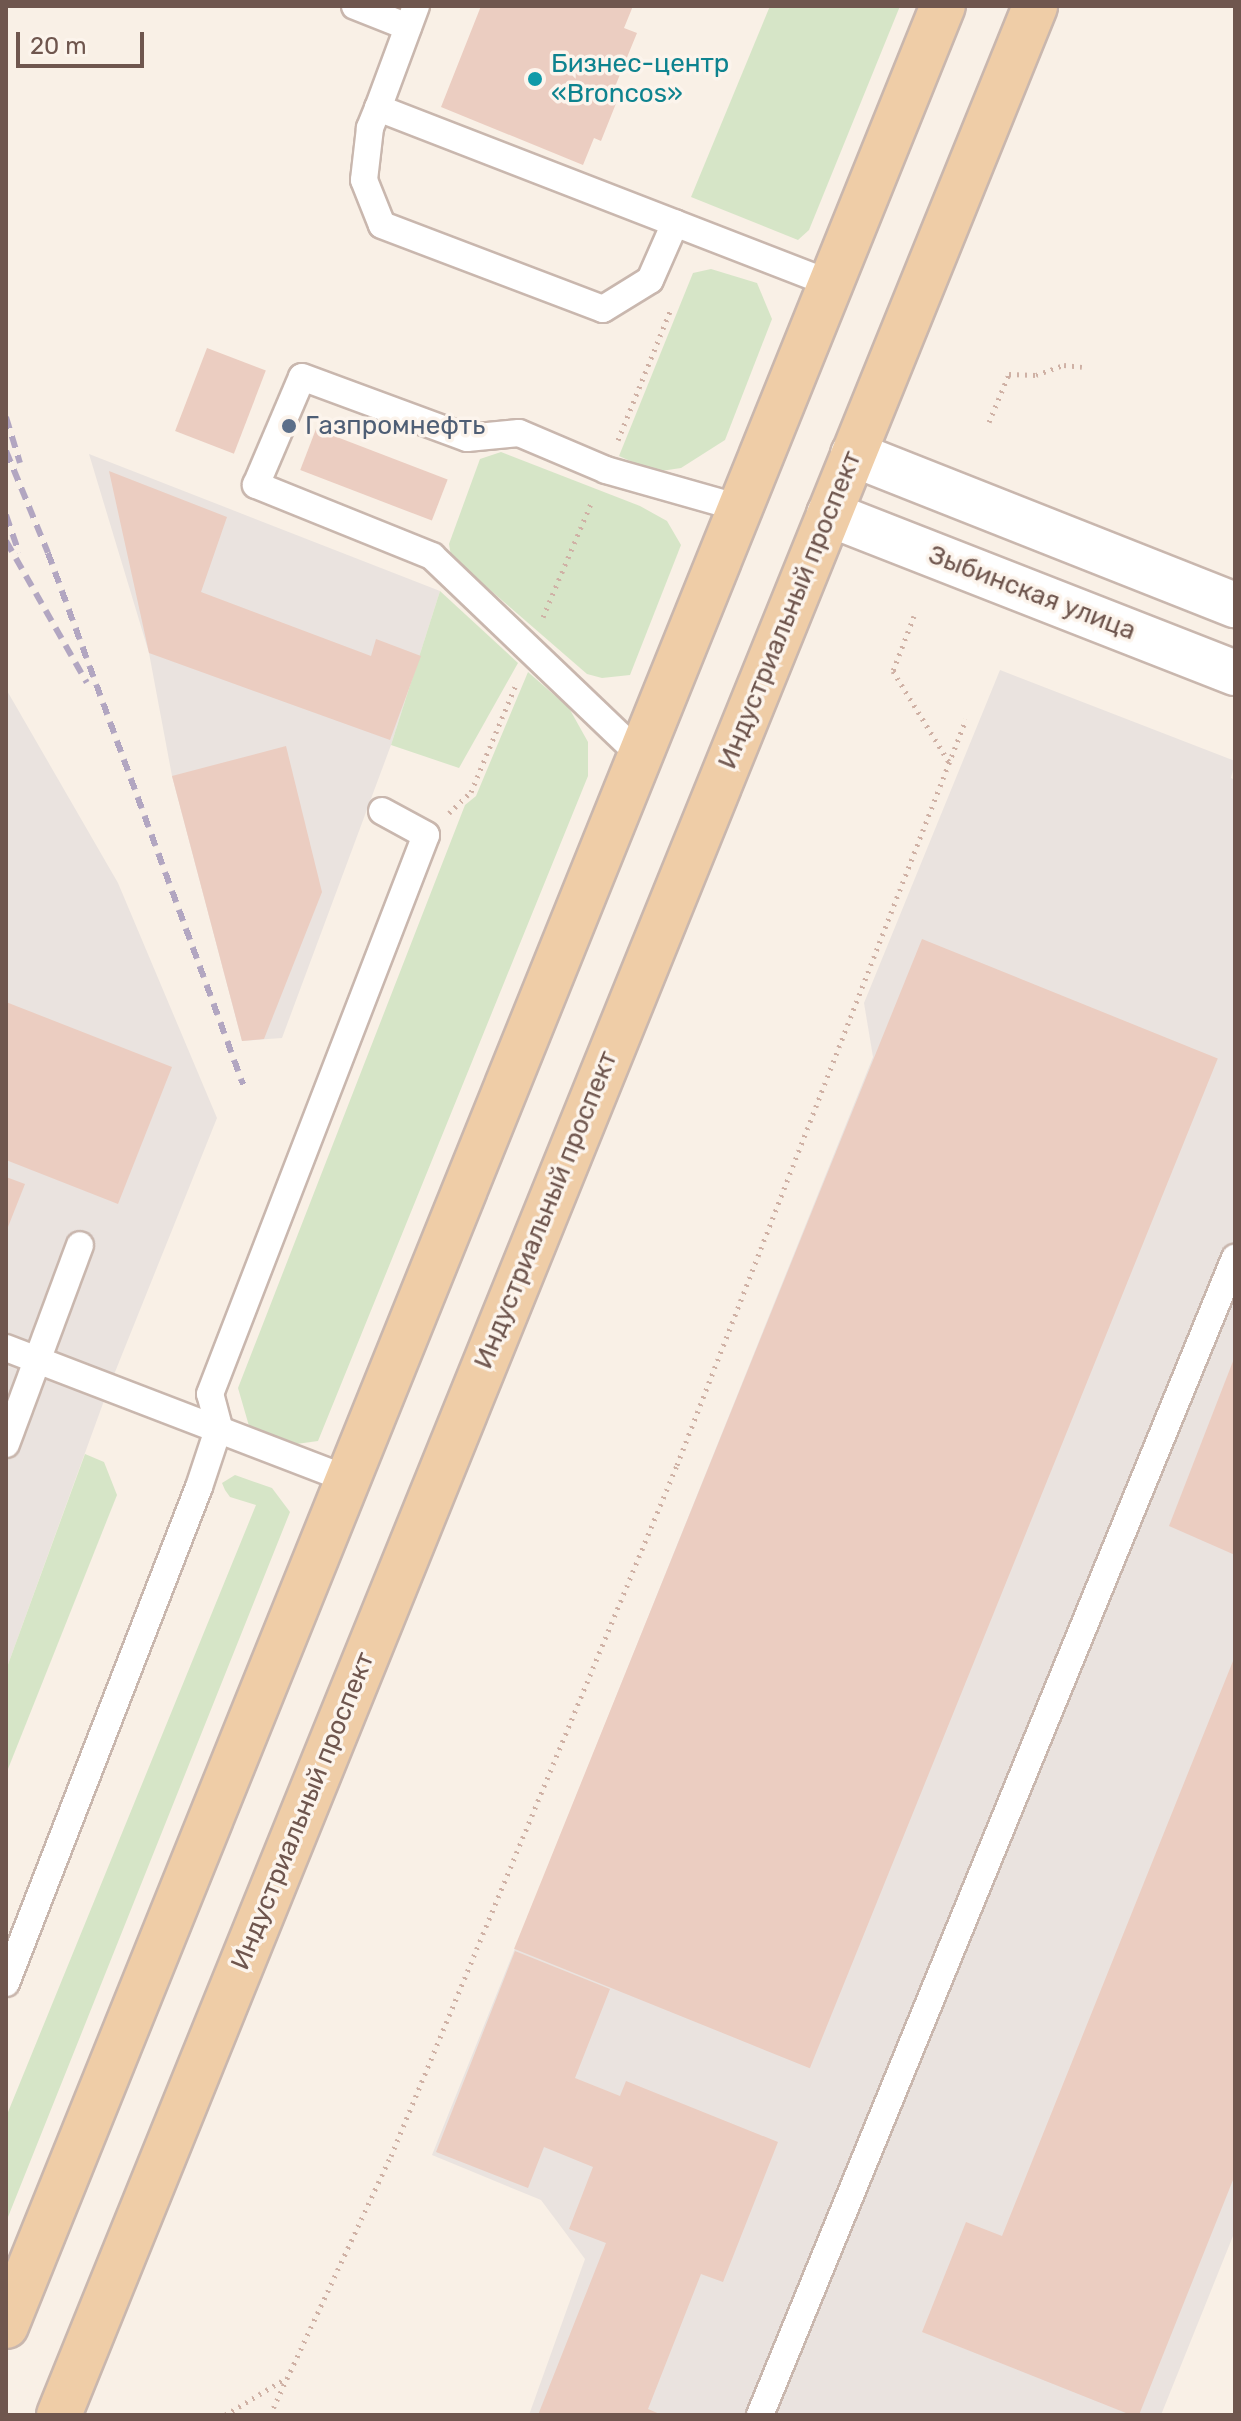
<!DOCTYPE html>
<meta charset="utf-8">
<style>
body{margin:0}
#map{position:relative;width:1241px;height:2421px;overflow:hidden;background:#f9f0e6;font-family:Rubik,sans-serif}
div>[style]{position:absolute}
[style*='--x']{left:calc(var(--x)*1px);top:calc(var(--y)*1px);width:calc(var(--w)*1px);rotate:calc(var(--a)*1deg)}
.industrial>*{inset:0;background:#eae3df}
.green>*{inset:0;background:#d6e5c7}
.building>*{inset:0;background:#ebcdc1;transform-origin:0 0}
.path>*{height:5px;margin-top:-2.5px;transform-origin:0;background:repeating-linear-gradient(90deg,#cfb1a5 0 2px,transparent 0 8px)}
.roads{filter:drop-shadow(2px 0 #c9b7ae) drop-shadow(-2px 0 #c9b7ae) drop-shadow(0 2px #c9b7ae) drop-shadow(0 -2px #c9b7ae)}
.lane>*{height:26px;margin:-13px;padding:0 13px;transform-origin:13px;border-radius:13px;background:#fff}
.street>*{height:44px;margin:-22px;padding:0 22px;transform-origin:22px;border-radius:22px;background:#fff}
.primary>*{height:44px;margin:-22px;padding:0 22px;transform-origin:22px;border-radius:22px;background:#efcda7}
.rail>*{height:6px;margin-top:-3px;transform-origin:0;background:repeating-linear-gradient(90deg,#b2a6c1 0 12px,transparent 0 20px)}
.dots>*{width:22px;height:22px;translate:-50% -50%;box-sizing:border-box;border:4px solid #fcf4ec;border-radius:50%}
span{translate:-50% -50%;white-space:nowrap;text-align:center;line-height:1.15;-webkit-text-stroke:7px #fcf4ec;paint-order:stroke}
.culture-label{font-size:26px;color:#0d838f}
.left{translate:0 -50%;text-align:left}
.service-label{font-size:26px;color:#4e5e75}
.street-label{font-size:26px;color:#6f564e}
.frame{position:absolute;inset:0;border:8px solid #6f564e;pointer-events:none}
.scale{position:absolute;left:16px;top:32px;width:128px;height:36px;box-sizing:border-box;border:4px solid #6f564e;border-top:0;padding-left:10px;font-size:24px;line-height:28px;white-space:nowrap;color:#6f564e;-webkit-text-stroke:6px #fcf4ec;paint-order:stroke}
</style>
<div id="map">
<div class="industrial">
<i style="clip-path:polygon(89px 454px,440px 591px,391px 745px,282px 1038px,242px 1041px,172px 776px,149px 653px)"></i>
<i style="clip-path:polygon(1000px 670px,1235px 761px,1231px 778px,1235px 780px,1235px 2231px,1161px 2415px,529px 2415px,585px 2259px,541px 2200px,432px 2155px,873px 1057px,864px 1003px)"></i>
<i style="clip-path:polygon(6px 689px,118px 883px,217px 1118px,109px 1387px,6px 1670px)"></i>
</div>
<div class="green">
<i style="clip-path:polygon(770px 6px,900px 6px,809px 230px,798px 240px,691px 197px)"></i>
<i style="clip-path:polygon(711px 269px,757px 283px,772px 319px,725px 440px,681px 468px,661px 471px,646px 468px,619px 456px,693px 273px)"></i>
<i style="clip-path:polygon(501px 452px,640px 506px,667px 521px,681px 545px,630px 675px,602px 678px,587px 674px,451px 556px,449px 544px,480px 459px)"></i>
<i style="clip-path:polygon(440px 591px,518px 663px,459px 768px,391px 745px)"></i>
<i style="clip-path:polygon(528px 672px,569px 708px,588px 742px,588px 776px,318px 1441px,289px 1445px,249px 1426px,238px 1388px,465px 805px,476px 796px)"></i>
<i style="clip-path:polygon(85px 1454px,104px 1462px,117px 1495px,6px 1774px,6px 1670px)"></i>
<i style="clip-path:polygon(235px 1475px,272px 1488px,290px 1512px,6px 2222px,6px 2117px,256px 1505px,230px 1497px,225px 1490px,222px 1483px)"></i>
</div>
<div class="building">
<i style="clip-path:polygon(481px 6px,633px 6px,624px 28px,637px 33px,612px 94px,619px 96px,601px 141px,594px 138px,583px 165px,441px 107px)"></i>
<i style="left:207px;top:348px;width:63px;height:89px;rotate:21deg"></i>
<i style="left:316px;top:429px;width:141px;height:44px;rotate:21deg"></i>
<i style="clip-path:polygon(109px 471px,227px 517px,201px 592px,371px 656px,376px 639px,421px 656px,390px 740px,149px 653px)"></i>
<i style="clip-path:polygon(286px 746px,322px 892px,264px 1039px,242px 1041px,172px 776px)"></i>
<i style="left:922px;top:939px;width:319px;height:1089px;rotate:22deg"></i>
<i style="clip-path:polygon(6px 1002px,172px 1067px,118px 1204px,6px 1160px)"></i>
<i style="clip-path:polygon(6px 1177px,25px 1184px,6px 1232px)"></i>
<i style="clip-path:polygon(1235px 1356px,1235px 1555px,1169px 1526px)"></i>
<i style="clip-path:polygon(1235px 1656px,1235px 2175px,1139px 2415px,1131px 2415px,922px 2332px,966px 2222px,1002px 2236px)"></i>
<i style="clip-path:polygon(515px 1951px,610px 1989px,575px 2078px,620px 2096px,626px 2081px,778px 2142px,723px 2282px,701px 2274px,648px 2409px,662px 2415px,538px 2415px,606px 2243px,569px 2229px,593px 2167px,544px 2147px,528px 2188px,436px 2152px)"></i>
</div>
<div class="path">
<i style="--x:989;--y:422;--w:52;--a:-67.4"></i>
<i style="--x:1009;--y:374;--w:27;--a:2"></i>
<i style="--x:1036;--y:375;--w:30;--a:-20"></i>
<i style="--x:1064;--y:365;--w:18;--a:6"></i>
<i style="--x:618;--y:440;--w:141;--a:-68"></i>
<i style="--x:914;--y:616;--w:59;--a:110.9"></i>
<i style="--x:893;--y:671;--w:107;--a:58.4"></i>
<i style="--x:543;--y:617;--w:126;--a:-67.1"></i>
<i style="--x:449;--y:813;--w:30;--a:-44"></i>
<i style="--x:471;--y:792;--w:119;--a:-67.3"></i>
<i style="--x:225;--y:2415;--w:68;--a:-31.1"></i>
<i style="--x:270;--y:2415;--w:286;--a:-65"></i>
<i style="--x:391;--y:2156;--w:748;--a:-67.52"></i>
<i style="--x:677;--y:1465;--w:800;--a:-68.82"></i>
</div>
<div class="roads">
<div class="lane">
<i style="--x:355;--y:6;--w:57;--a:21.6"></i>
<i style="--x:416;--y:6;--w:109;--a:110.4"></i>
<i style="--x:378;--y:108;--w:486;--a:21.2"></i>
<i style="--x:378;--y:108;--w:22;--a:112"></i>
<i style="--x:370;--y:128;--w:52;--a:96.6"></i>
<i style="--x:364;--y:180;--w:48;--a:68.2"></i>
<i style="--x:382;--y:225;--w:236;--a:20.8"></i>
<i style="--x:603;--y:309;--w:55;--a:-31.7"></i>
<i style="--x:650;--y:280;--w:62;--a:-66.3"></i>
<i style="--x:639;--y:754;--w:286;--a:-136.3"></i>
<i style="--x:432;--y:556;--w:190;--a:-158"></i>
<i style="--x:256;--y:485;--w:117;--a:-66.9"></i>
<i style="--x:302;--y:377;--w:176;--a:20.3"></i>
<i style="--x:467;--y:438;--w:52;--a:-5.5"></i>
<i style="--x:519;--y:433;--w:95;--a:23"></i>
<i style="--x:606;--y:470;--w:139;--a:15.8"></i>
<i style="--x:6;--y:1348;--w:366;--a:21"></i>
<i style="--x:6;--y:1444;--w:212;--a:-69.6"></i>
<i style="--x:6;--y:1983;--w:532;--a:-68.74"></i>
<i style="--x:199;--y:1487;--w:63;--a:-71.6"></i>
<i style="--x:219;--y:1427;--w:34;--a:-105"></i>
<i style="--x:210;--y:1394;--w:599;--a:-68.87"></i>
<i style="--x:426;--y:835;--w:50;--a:-151.4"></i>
<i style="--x:760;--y:2415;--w:1251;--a:-67.68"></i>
</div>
<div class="street">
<i style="--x:853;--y:454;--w:411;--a:21.6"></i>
<i style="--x:829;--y:514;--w:436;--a:21.4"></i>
</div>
<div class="primary">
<i style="--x:6;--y:2326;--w:2502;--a:-68.01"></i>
<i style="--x:59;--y:2415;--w:2599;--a:-67.94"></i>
</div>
</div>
<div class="rail">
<i style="--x:6;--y:417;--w:48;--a:73.1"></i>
<i style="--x:6;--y:451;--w:110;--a:67.6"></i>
<i style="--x:48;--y:553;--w:566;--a:69.84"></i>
<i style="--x:6;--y:515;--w:40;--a:71.1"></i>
<i style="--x:6;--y:541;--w:163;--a:60.3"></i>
</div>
<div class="dots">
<i style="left:535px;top:79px;background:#0f9aa8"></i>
<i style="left:289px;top:426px;background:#5c6f8a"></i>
</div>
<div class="culture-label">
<span class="left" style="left:551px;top:79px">Бизнес-центр<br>«Broncos»</span>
</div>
<div class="service-label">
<span class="left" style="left:305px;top:426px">Газпромнефть</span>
</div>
<div class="street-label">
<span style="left:1032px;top:593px;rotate:21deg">Зыбинская улица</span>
<span style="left:790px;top:610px;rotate:-68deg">Индустриальный проспект</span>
<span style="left:546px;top:1210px;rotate:-68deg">Индустриальный проспект</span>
<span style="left:303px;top:1811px;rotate:-68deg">Индустриальный проспект</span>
</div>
<div class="frame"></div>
<div class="scale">20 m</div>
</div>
